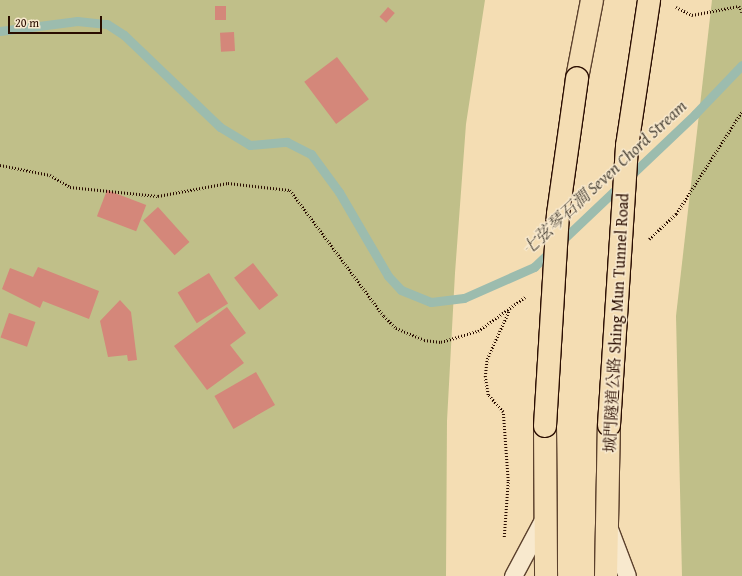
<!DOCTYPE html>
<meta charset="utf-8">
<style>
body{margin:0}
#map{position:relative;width:742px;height:576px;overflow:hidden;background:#f4ddb3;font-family:"Gentium Book Plus","Noto Serif TC",serif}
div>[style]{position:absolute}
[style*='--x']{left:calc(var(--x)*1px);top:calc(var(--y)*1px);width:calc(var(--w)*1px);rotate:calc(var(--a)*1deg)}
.green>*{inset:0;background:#c0bf89}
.stream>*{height:9px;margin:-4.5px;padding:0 4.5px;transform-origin:4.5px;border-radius:4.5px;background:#9cbcae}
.building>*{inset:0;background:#d4877a;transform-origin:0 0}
.path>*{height:2.5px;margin-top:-1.25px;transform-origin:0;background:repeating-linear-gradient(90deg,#2a0d00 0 1px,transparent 0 3px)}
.roads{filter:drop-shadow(1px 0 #5c412d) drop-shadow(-1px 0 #5c412d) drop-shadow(0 1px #5c412d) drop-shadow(0 -1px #5c412d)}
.service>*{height:17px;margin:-8.5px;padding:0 8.5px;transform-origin:8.5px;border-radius:8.5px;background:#f8e9ce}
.trunk>*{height:22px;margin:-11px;padding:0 11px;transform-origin:11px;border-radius:11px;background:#f4ddb3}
.bridges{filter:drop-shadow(1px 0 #2a0d00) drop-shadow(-1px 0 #2a0d00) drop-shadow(0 1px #2a0d00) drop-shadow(0 -1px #2a0d00)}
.trunk-bridge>*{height:22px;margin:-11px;padding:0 11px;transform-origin:11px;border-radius:11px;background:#f4ddb3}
span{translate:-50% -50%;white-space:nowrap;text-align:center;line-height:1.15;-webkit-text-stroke:3px #f8e9ce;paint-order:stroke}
.street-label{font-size:16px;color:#2a0d00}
.water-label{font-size:17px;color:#524a3d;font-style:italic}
.scale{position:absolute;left:8px;top:16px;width:94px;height:18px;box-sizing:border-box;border:2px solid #2a0d00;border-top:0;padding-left:5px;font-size:12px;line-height:14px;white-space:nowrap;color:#2a0d00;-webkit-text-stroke:3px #f8e9ce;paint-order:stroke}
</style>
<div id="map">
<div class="green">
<i style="clip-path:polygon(0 0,485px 0,466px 124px,455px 273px,447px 421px,446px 576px,0 576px)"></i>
<i style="clip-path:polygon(712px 0,742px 0,742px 576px,682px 576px,676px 316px)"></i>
</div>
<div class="stream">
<i style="--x:0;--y:31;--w:78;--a:-7.4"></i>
<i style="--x:77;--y:21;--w:30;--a:6"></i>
<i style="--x:107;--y:24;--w:20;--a:33"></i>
<i style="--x:124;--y:35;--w:133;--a:43.8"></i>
<i style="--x:220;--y:127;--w:35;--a:31"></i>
<i style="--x:250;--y:145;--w:37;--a:-5"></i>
<i style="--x:287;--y:142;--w:27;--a:27"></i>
<i style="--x:311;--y:154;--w:47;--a:53.6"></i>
<i style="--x:339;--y:192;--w:97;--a:59.7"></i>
<i style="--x:388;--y:276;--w:19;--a:47"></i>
<i style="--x:401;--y:290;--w:32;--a:22"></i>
<i style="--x:431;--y:302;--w:33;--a:-7"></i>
<i style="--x:464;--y:298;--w:77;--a:-23.9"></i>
<i style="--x:534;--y:267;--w:222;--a:-43.5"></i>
<i style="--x:695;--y:114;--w:68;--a:-46.2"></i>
</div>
<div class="building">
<i style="left:215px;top:6px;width:11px;height:14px"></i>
<i style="left:388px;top:7px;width:9px;height:13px;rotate:41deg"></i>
<i style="left:234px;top:32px;width:19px;height:14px;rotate:87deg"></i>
<i style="left:337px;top:57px;width:53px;height:41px;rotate:53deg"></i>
<i style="left:107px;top:190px;width:42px;height:28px;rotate:21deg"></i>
<i style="left:158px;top:207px;width:47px;height:20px;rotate:48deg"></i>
<i style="left:253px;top:263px;width:41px;height:24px;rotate:52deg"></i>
<i style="clip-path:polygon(38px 267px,99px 291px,89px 319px,43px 301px,40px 308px,2px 289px,10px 268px,33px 277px)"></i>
<i style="left:209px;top:273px;width:36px;height:37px;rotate:58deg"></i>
<i style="clip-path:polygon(120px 300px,131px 312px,137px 360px,128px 361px,127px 355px,108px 357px,100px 321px)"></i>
<i style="clip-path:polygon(227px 307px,246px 333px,230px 345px,244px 363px,207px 390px,174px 346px)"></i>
<i style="left:9px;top:313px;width:28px;height:26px;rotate:19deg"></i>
<i style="left:256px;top:372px;width:38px;height:48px;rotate:60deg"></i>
</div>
<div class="path">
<i style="--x:676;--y:7;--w:18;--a:27"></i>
<i style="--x:692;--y:15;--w:48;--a:-10.8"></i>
<i style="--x:739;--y:6;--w:7;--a:63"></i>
<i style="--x:0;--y:165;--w:51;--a:11.3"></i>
<i style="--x:50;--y:175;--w:23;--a:31"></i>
<i style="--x:70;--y:187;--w:88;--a:5.8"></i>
<i style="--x:158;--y:196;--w:71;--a:-10.5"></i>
<i style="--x:228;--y:183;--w:62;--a:6.4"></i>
<i style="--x:290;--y:190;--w:157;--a:53.3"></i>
<i style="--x:384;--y:316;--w:17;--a:45"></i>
<i style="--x:396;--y:328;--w:30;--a:23"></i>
<i style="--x:424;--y:340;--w:17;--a:7"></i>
<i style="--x:441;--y:342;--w:39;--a:-17"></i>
<i style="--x:478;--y:331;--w:58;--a:-35.9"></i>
<i style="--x:649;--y:239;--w:37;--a:-43"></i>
<i style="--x:676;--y:214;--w:122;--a:-57.3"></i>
<i style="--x:504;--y:537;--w:56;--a:-85.9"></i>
<i style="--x:508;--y:481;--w:69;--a:-94.1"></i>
<i style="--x:503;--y:412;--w:23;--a:-131"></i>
<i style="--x:488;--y:395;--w:18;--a:-99"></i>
<i style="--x:485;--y:377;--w:18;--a:-84"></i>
<i style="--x:487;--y:359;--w:53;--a:-65.4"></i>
</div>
<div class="roads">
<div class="service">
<i style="--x:608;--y:526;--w:53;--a:69.2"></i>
<i style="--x:513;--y:576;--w:68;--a:-61.9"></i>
</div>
<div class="trunk">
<i style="--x:577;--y:78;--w:79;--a:-79.1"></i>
<i style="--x:545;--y:426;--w:150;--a:89.6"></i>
<i style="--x:606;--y:576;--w:151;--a:-88.9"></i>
</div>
</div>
<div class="bridges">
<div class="trunk-bridge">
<i style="--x:609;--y:425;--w:280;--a:-86.3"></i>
<i style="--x:627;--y:146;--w:148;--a:-81.4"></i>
<i style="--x:545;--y:426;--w:212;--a:-86.5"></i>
<i style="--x:558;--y:214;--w:137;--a:-82"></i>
</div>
</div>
<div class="street-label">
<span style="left:616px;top:323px;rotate:-87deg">城門隧道公路 Shing Mun Tunnel Road</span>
</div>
<div class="water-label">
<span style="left:604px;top:177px;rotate:-43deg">七弦琴石澗 Seven Chord Stream</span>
</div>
<div class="scale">20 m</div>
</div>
